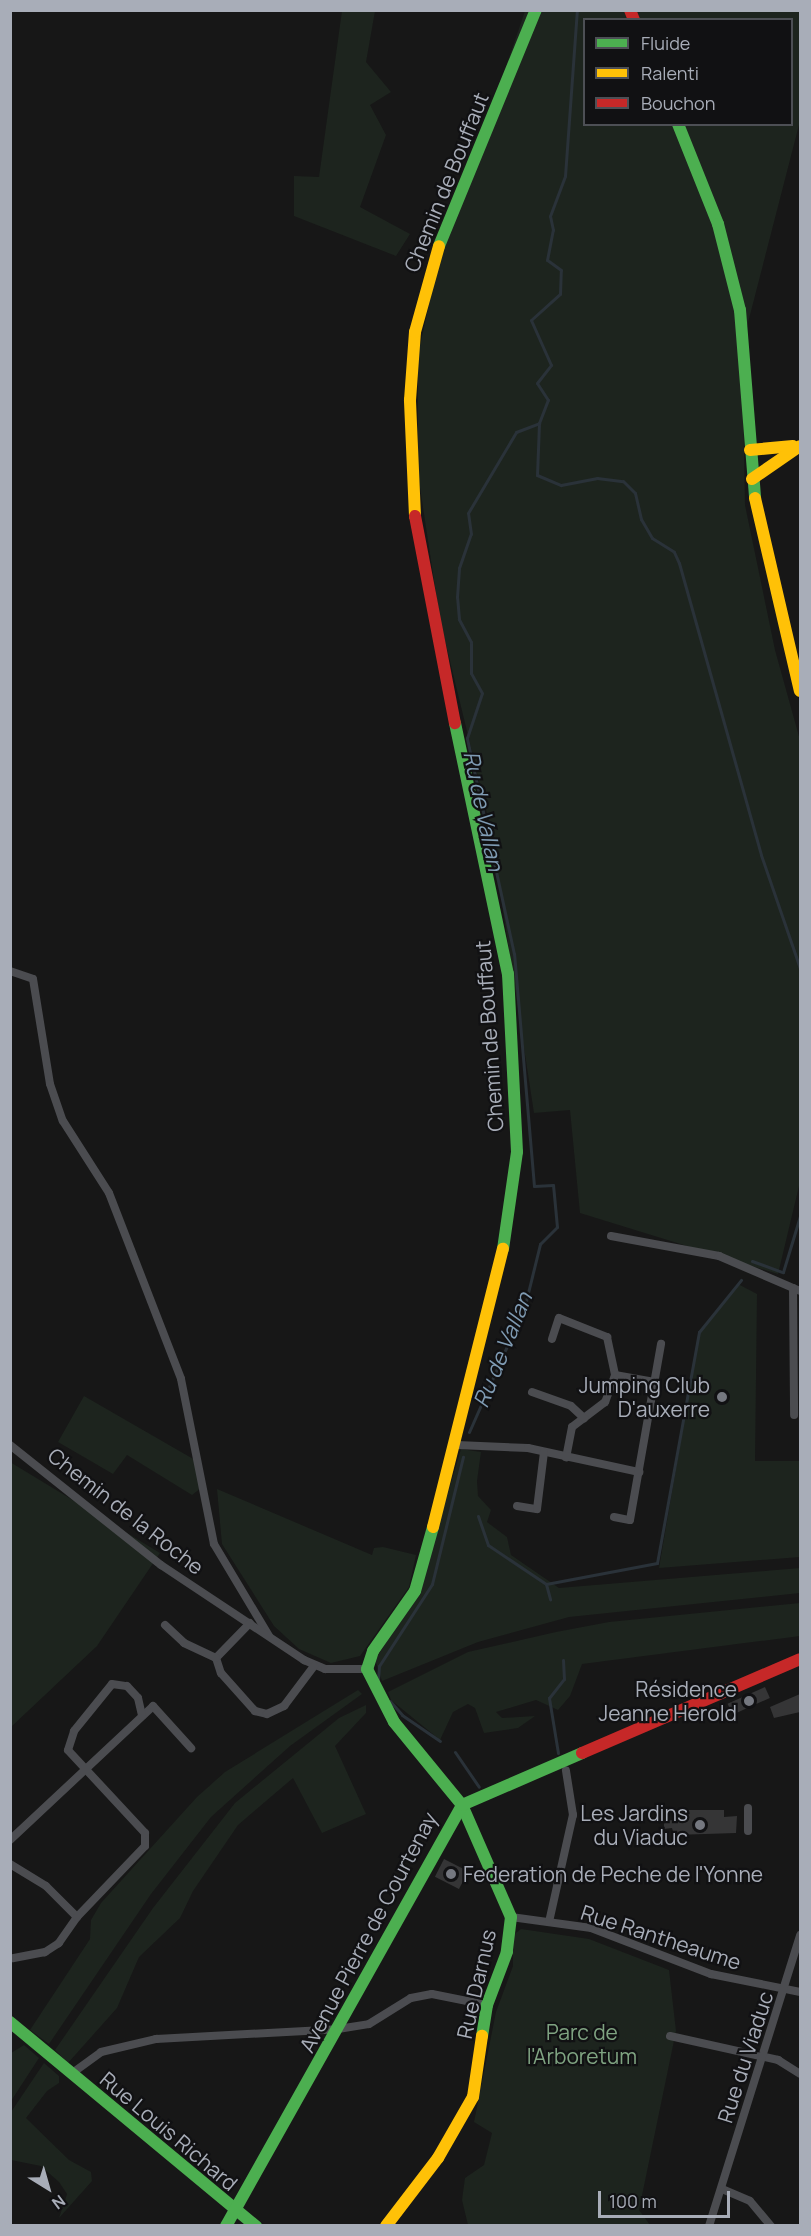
<!DOCTYPE html>
<meta charset="utf-8">
<style>
body{margin:0}
#map{position:relative;width:811px;height:2236px;overflow:hidden;background:#171717;font-family:Manrope,sans-serif}
div>[style]{position:absolute}
[style*='--x']{left:calc(var(--x)*1px);top:calc(var(--y)*1px);width:calc(var(--w)*1px);rotate:calc(var(--a)*1deg)}
.green>*{inset:0;background:#1d241e}
.stream>*{height:3px;margin:-1.5px;padding:0 1.5px;transform-origin:1.5px;border-radius:1.5px;background:#2a3239}
.building>*{inset:0;background:#353536;transform-origin:0 0}
.street>*{height:8px;margin:-4px;padding:0 4px;transform-origin:4px;border-radius:4px;background:#4b4c50}
.fast>*{height:12px;margin:-6px;padding:0 6px;transform-origin:6px;border-radius:6px;background:#4caf50}
.slow>*{height:12px;margin:-6px;padding:0 6px;transform-origin:6px;border-radius:6px;background:#ffc107}
.jam>*{height:12px;margin:-6px;padding:0 6px;transform-origin:6px;border-radius:6px;background:#c62828}
.dots>*{width:16px;height:16px;translate:-50% -50%;box-sizing:border-box;border:3px solid #111113;border-radius:50%}
span{translate:-50% -50%;white-space:nowrap;text-align:center;line-height:1.15;-webkit-text-stroke:4.5px #111113;paint-order:stroke}
.street-label{font-size:21px;color:#a8adb8}
.poi-label{font-size:21px;color:#a8adb8}
.right{translate:-100% -50%;text-align:right}
.left{translate:0 -50%;text-align:left}
.park-label{font-size:21px;color:#7fa381}
.water-label{font-size:22px;color:#7f9bb3;font-style:italic}
.frame{position:absolute;inset:0;border:12px solid #a8adb8;pointer-events:none}
.legend{position:absolute;left:583px;top:18px;width:210px;height:108px;box-sizing:border-box;background:#111113;border:2px solid #4d4f55;margin:0;padding:8px 10px;list-style:none;font-size:18px;color:#a8adb8}
.legend li{display:flex;align-items:center;gap:12px;height:30px}
.legend b{width:30px;border:2px solid #4d4f55}
.north{position:absolute;left:18px;top:2158px;width:60px;height:60px;-webkit-text-stroke:4px #111113;paint-order:stroke;rotate:143deg;font-size:16px;font-weight:700;line-height:24px;text-align:center;color:#a8adb8}
.north::after{content:'';display:block;margin:auto;width:21px;height:27px;background:#a8adb8;clip-path:polygon(50% 0,100% 100%,50% 72%,0 100%)}
.scale{position:absolute;left:598px;top:2191px;width:132px;height:27px;box-sizing:border-box;border:3px solid #a8adb8;border-top:0;padding-left:8px;font-size:18px;line-height:21px;white-space:nowrap;color:#a8adb8;-webkit-text-stroke:4px #111113;paint-order:stroke}
</style>
<div id="map">
<div class="green">
<i style="clip-path:polygon(342px 11px,375px 11px,366px 62px,391px 92px,370px 105px,386px 135px,360px 207px,410px 234px,396px 256px,294px 216px,294px 176px,319px 177px)"></i>
<i style="clip-path:polygon(evenodd,525px 11px,800px 11px,800px 121px,742px 346px,745px 505px,775px 650px,800px 740px,800px 1182px,778px 1274px,580px 1213px,570px 1110px,534px 1113px,490px 826px,440px 620px,418px 474px,418px 355px,436px 272px,525px 11px,584px 20px,792px 20px,792px 124px,584px 124px,584px 20px)"></i>
<i style="clip-path:polygon(738px 1284px,757px 1294px,755px 1461px,800px 1461px,800px 1557px,659px 1568px,699px 1334px)"></i>
<i style="clip-path:polygon(84px 1396px,195px 1460px,201px 1488px,192px 1495px,127px 1455px,113px 1474px,58px 1442px)"></i>
<i style="clip-path:polygon(461px 1449px,481px 1452px,477px 1481px,478px 1496px,491px 1510px,487px 1522px,507px 1537px,511px 1555px,559px 1588px,800px 1568px,800px 1593px,569px 1617px,478px 1642px,382px 1681px,375px 1660px,418px 1593px)"></i>
<i style="clip-path:polygon(10px 1462px,160px 1553px,97px 1646px,11px 1727px)"></i>
<i style="clip-path:polygon(217px 1489px,372px 1555px,374px 1548px,383px 1547px,416px 1555px,409px 1587px,360px 1656px,331px 1663px,299px 1649px,274px 1626px,222px 1544px)"></i>
<i style="clip-path:polygon(800px 1603px,800px 1636px,582px 1664px,570px 1696px,558px 1710px,536px 1700px,496px 1712px,502px 1718px,535px 1716px,518px 1728px,484px 1733px,475px 1708px,468px 1704px,453px 1712px,440px 1740px,391px 1700px,388px 1692px,468px 1652px,556px 1632px,609px 1622px)"></i>
<i style="clip-path:polygon(358px 1690px,362px 1694px,290px 1746px,211px 1817px,151px 1894px,49px 2044px,30px 2030px,90px 1939px,91px 1920px,101px 1903px,197px 1797px,225px 1772px)"></i>
<i style="clip-path:polygon(366px 1705px,366px 1713px,335px 1746px,366px 1814px,322px 1833px,293px 1778px,238px 1825px,193px 1891px,180px 1918px,139px 1957px,117px 2008px,68px 2063px,55px 2050px,153px 1908px,235px 1803px,339px 1718px)"></i>
<i style="clip-path:polygon(521px 1929px,589px 1939px,669px 1970px,676px 2031px,639px 2210px,650px 2225px,468px 2225px,462px 2200px,465px 2178px,484px 2165px,492px 2133px,474px 2122px,496px 2012px,513px 1966px,513px 1935px)"></i>
<i style="clip-path:polygon(24px 2045px,39px 2058px,11px 2101px,11px 2053px)"></i>
<i style="clip-path:polygon(44px 2063px,59px 2076px,59px 2083px,47px 2091px,26px 2118px,69px 2160px,91px 2172px,92px 2181px,59px 2218px,67px 2194px,59px 2182px,41px 2166px,11px 2160px,11px 2112px)"></i>
</div>
<div class="stream">
<i style="--x:539;--y:423;--w:52;--a:92.2"></i>
<i style="--x:537;--y:475;--w:26;--a:23"></i>
<i style="--x:561;--y:485;--w:37;--a:-11"></i>
<i style="--x:597;--y:478;--w:26;--a:7"></i>
<i style="--x:623;--y:481;--w:17;--a:45"></i>
<i style="--x:635;--y:493;--w:27;--a:77"></i>
<i style="--x:641;--y:519;--w:22;--a:60"></i>
<i style="--x:652;--y:538;--w:26;--a:32"></i>
<i style="--x:674;--y:552;--w:12;--a:66"></i>
<i style="--x:679;--y:563;--w:303;--a:74.3"></i>
<i style="--x:761;--y:855;--w:120;--a:71"></i>
<i style="--x:752;--y:1261;--w:33;--a:20"></i>
<i style="--x:783;--y:1272;--w:59;--a:-73.1"></i>
<i style="--x:469;--y:1432;--w:139;--a:-66.2"></i>
<i style="--x:525;--y:1305;--w:63;--a:-76.2"></i>
<i style="--x:540;--y:1244;--w:24;--a:-45"></i>
<i style="--x:557;--y:1227;--w:42;--a:-95.4"></i>
<i style="--x:553;--y:1185;--w:19;--a:177"></i>
<i style="--x:534;--y:1186;--w:233;--a:-94.9"></i>
<i style="--x:514;--y:954;--w:221;--a:-102.3"></i>
<i style="--x:467;--y:738;--w:47;--a:-71.6"></i>
<i style="--x:482;--y:693;--w:23;--a:-119"></i>
<i style="--x:471;--y:673;--w:31;--a:-90"></i>
<i style="--x:471;--y:642;--w:26;--a:-118"></i>
<i style="--x:459;--y:619;--w:22;--a:-95"></i>
<i style="--x:457;--y:597;--w:29;--a:-86"></i>
<i style="--x:459;--y:568;--w:36;--a:-71"></i>
<i style="--x:471;--y:534;--w:21;--a:-98"></i>
<i style="--x:468;--y:513;--w:94;--a:-59.3"></i>
<i style="--x:516;--y:432;--w:25;--a:-21"></i>
<i style="--x:539;--y:423;--w:25;--a:-69"></i>
<i style="--x:548;--y:400;--w:20;--a:-123"></i>
<i style="--x:537;--y:383;--w:23;--a:-52"></i>
<i style="--x:551;--y:365;--w:49;--a:-114"></i>
<i style="--x:531;--y:320;--w:39;--a:-42"></i>
<i style="--x:560;--y:294;--w:24;--a:-88"></i>
<i style="--x:561;--y:270;--w:17;--a:-144"></i>
<i style="--x:547;--y:260;--w:31;--a:-79"></i>
<i style="--x:553;--y:230;--w:14;--a:-102"></i>
<i style="--x:550;--y:216;--w:43;--a:-69.4"></i>
<i style="--x:565;--y:176;--w:166;--a:-85.9"></i>
<i style="--x:478;--y:1516;--w:31;--a:71"></i>
<i style="--x:488;--y:1545;--w:70;--a:33.9"></i>
<i style="--x:546;--y:1584;--w:16;--a:75"></i>
<i style="--x:546;--y:1584;--w:113;--a:-10.7"></i>
<i style="--x:657;--y:1563;--w:235;--a:-79.7"></i>
<i style="--x:699;--y:1332;--w:67;--a:-51.1"></i>
<i style="--x:378;--y:1680;--w:14;--a:-86"></i>
<i style="--x:379;--y:1666;--w:98;--a:-57.1"></i>
<i style="--x:432;--y:1584;--w:131;--a:-76.3"></i>
<i style="--x:390;--y:1701;--w:18;--a:49"></i>
<i style="--x:402;--y:1715;--w:46;--a:34.4"></i>
<i style="--x:455;--y:1752;--w:42;--a:55.6"></i>
<i style="--x:558;--y:1753;--w:56;--a:-99.3"></i>
<i style="--x:549;--y:1698;--w:24;--a:-52"></i>
<i style="--x:564;--y:1679;--w:19;--a:-93"></i>
</div>
<div class="building">
<i style="left:765px;top:1687px;width:12px;height:41px;rotate:66deg"></i>
<i style="clip-path:polygon(800px 1694px,800px 1712px,774px 1718px,770px 1707px)"></i>
<i style="clip-path:polygon(672px 1810px,724px 1810px,724px 1817px,737px 1816px,736px 1833px,674px 1835px,672px 1828px,664px 1829px,664px 1821px,673px 1820px)"></i>
<i style="left:444px;top:1859px;width:27px;height:20px;rotate:27deg"></i>
</div>
<div class="street">
<i style="--x:10;--y:971;--w:24;--a:19"></i>
<i style="--x:33;--y:979;--w:106;--a:80.8"></i>
<i style="--x:50;--y:1084;--w:39;--a:71"></i>
<i style="--x:63;--y:1121;--w:85;--a:57.4"></i>
<i style="--x:109;--y:1193;--w:199;--a:68.8"></i>
<i style="--x:181;--y:1379;--w:168;--a:78.7"></i>
<i style="--x:214;--y:1544;--w:107;--a:59.1"></i>
<i style="--x:611;--y:1236;--w:110;--a:10.5"></i>
<i style="--x:719;--y:1256;--w:88;--a:23.4"></i>
<i style="--x:793;--y:1288;--w:127;--a:89.5"></i>
<i style="--x:552;--y:1339;--w:22;--a:-72"></i>
<i style="--x:559;--y:1318;--w:52;--a:21.6"></i>
<i style="--x:607;--y:1337;--w:39;--a:78"></i>
<i style="--x:615;--y:1375;--w:29;--a:110"></i>
<i style="--x:605;--y:1402;--w:41;--a:142.9"></i>
<i style="--x:572;--y:1427;--w:31;--a:101"></i>
<i style="--x:615;--y:1375;--w:40;--a:10"></i>
<i style="--x:532;--y:1392;--w:41;--a:19.7"></i>
<i style="--x:571;--y:1406;--w:18;--a:43"></i>
<i style="--x:10;--y:1445;--w:193;--a:38.5"></i>
<i style="--x:161;--y:1565;--w:172;--a:33.6"></i>
<i style="--x:304;--y:1660;--w:23;--a:23"></i>
<i style="--x:325;--y:1669;--w:42;--a:0"></i>
<i style="--x:457;--y:1445;--w:71;--a:2.4"></i>
<i style="--x:528;--y:1448;--w:114;--a:12.2"></i>
<i style="--x:517;--y:1506;--w:20;--a:9"></i>
<i style="--x:537;--y:1509;--w:57;--a:-83"></i>
<i style="--x:614;--y:1517;--w:16;--a:11"></i>
<i style="--x:630;--y:1520;--w:179;--a:-80"></i>
<i style="--x:250;--y:1623;--w:49;--a:134.2"></i>
<i style="--x:216;--y:1658;--w:16;--a:72"></i>
<i style="--x:221;--y:1673;--w:51;--a:48.2"></i>
<i style="--x:255;--y:1711;--w:12;--a:14"></i>
<i style="--x:267;--y:1714;--w:19;--a:-25"></i>
<i style="--x:284;--y:1706;--w:50;--a:-53.1"></i>
<i style="--x:165;--y:1625;--w:26;--a:43"></i>
<i style="--x:184;--y:1643;--w:35;--a:25"></i>
<i style="--x:748;--y:1808;--w:23;--a:90"></i>
<i style="--x:10;--y:1840;--w:196;--a:-43.1"></i>
<i style="--x:153;--y:1706;--w:57;--a:47.9"></i>
<i style="--x:10;--y:1864;--w:42;--a:31.4"></i>
<i style="--x:46;--y:1886;--w:44;--a:45"></i>
<i style="--x:77;--y:1917;--w:32;--a:125"></i>
<i style="--x:59;--y:1943;--w:17;--a:147"></i>
<i style="--x:45;--y:1952;--w:33;--a:169"></i>
<i style="--x:77;--y:1917;--w:98;--a:-46.2"></i>
<i style="--x:145;--y:1846;--w:13;--a:-90"></i>
<i style="--x:145;--y:1833;--w:113;--a:-132.9"></i>
<i style="--x:68;--y:1750;--w:20;--a:-72"></i>
<i style="--x:74;--y:1731;--w:60;--a:-51"></i>
<i style="--x:112;--y:1684;--w:15;--a:8"></i>
<i style="--x:127;--y:1686;--w:16;--a:47"></i>
<i style="--x:138;--y:1698;--w:18;--a:77"></i>
<i style="--x:511;--y:1917;--w:81;--a:7.8"></i>
<i style="--x:591;--y:1928;--w:129;--a:21"></i>
<i style="--x:711;--y:1974;--w:91;--a:11.4"></i>
<i style="--x:549;--y:1922;--w:110;--a:-77.4"></i>
<i style="--x:573;--y:1815;--w:45;--a:-99"></i>
<i style="--x:670;--y:2036;--w:111;--a:12.5"></i>
<i style="--x:778;--y:2060;--w:26;--a:32"></i>
<i style="--x:71;--y:2074;--w:37;--a:-36"></i>
<i style="--x:101;--y:2052;--w:57;--a:-13.3"></i>
<i style="--x:156;--y:2039;--w:182;--a:-3.1"></i>
<i style="--x:338;--y:2029;--w:31;--a:-9"></i>
<i style="--x:369;--y:2024;--w:49;--a:-31.8"></i>
<i style="--x:411;--y:1998;--w:21;--a:-11"></i>
<i style="--x:432;--y:1994;--w:56;--a:11.3"></i>
<i style="--x:722;--y:2189;--w:30;--a:23"></i>
<i style="--x:750;--y:2201;--w:33;--a:50"></i>
<i style="--x:709;--y:2226;--w:305;--a:-72.6"></i>
</div>
<div class="fast">
<i style="--x:678;--y:124;--w:108;--a:68.2"></i>
<i style="--x:718;--y:224;--w:89;--a:75.7"></i>
<i style="--x:740;--y:310;--w:189;--a:85.4"></i>
<i style="--x:439;--y:246;--w:255;--a:-67.7"></i>
<i style="--x:455;--y:723;--w:257;--a:78.1"></i>
<i style="--x:508;--y:974;--w:178;--a:87.1"></i>
<i style="--x:517;--y:1152;--w:98;--a:98.2"></i>
<i style="--x:433;--y:1527;--w:66;--a:105.7"></i>
<i style="--x:415;--y:1591;--w:73;--a:125"></i>
<i style="--x:373;--y:1651;--w:19;--a:108"></i>
<i style="--x:367;--y:1669;--w:59;--a:63"></i>
<i style="--x:394;--y:1722;--w:107;--a:50.7"></i>
<i style="--x:462;--y:1805;--w:122;--a:66.4"></i>
<i style="--x:511;--y:1917;--w:35;--a:97"></i>
<i style="--x:507;--y:1952;--w:57;--a:110.7"></i>
<i style="--x:487;--y:2005;--w:31;--a:99"></i>
<i style="--x:10;--y:2022;--w:320;--a:39.7"></i>
<i style="--x:226;--y:2226;--w:483;--a:-60.7"></i>
<i style="--x:462;--y:1805;--w:131;--a:-23.4"></i>
</div>
<div class="slow">
<i style="--x:750;--y:450;--w:43;--a:-5.3"></i>
<i style="--x:752;--y:479;--w:58;--a:-34.5"></i>
<i style="--x:755;--y:498;--w:198;--a:76.9"></i>
<i style="--x:415;--y:516;--w:116;--a:-92.5"></i>
<i style="--x:410;--y:400;--w:68;--a:-85.8"></i>
<i style="--x:415;--y:332;--w:89;--a:-74.4"></i>
<i style="--x:433;--y:1527;--w:287;--a:-75.9"></i>
<i style="--x:386;--y:2226;--w:86;--a:-52.6"></i>
<i style="--x:438;--y:2158;--w:70;--a:-60.2"></i>
<i style="--x:473;--y:2097;--w:62;--a:-81.6"></i>
</div>
<div class="jam">
<i style="--x:630;--y:10;--w:11;--a:68"></i>
<i style="--x:415;--y:516;--w:211;--a:79.1"></i>
<i style="--x:582;--y:1753;--w:237;--a:-23.3"></i>
</div>
<div class="dots">
<i style="left:722px;top:1397px;background:#757880"></i>
<i style="left:749px;top:1701px;background:#757880"></i>
<i style="left:700px;top:1825px;background:#757880"></i>
<i style="left:451px;top:1874px;background:#757880"></i>
</div>
<div class="street-label">
<span style="left:446px;top:182px;rotate:-68deg">Chemin de Bouffaut</span>
<span style="left:489px;top:1036px;rotate:-94deg">Chemin de Bouffaut</span>
<span style="left:126px;top:1511px;rotate:38deg">Chemin de la Roche</span>
<span style="left:368px;top:1932px;rotate:-62deg">Avenue Pierre de Courtenay</span>
<span style="left:661px;top:1937px;rotate:18deg">Rue Rantheaume</span>
<span style="left:476px;top:1984px;rotate:-77deg">Rue Darnus</span>
<span style="left:745px;top:2057px;rotate:-72deg">Rue du Viaduc</span>
<span style="left:169px;top:2131px;rotate:40deg">Rue Louis Richard</span>
</div>
<div class="poi-label">
<span class="right" style="left:710px;top:1397px">Jumping Club<br>D'auxerre</span>
<span class="right" style="left:737px;top:1701px">Résidence<br>Jeanne Herold</span>
<span class="right" style="left:688px;top:1825px">Les Jardins<br>du Viaduc</span>
<span class="left" style="left:463px;top:1874px">Federation de Peche de l'Yonne</span>
</div>
<div class="park-label">
<span style="left:582px;top:2044px">Parc de<br>l'Arboretum</span>
</div>
<div class="water-label">
<span style="left:483px;top:811px;rotate:78deg">Ru de Vallan</span>
<span style="left:503px;top:1350px;rotate:-68deg">Ru de Vallan</span>
</div>
<div class="frame"></div>
<ul class="legend">
<li><b style="height:8px;background:#4caf50"></b>Fluide</li>
<li><b style="height:8px;background:#ffc107"></b>Ralenti</li>
<li><b style="height:8px;background:#c62828"></b>Bouchon</li>
</ul>
<div class="north">N</div>
<div class="scale">100 m</div>
</div>
